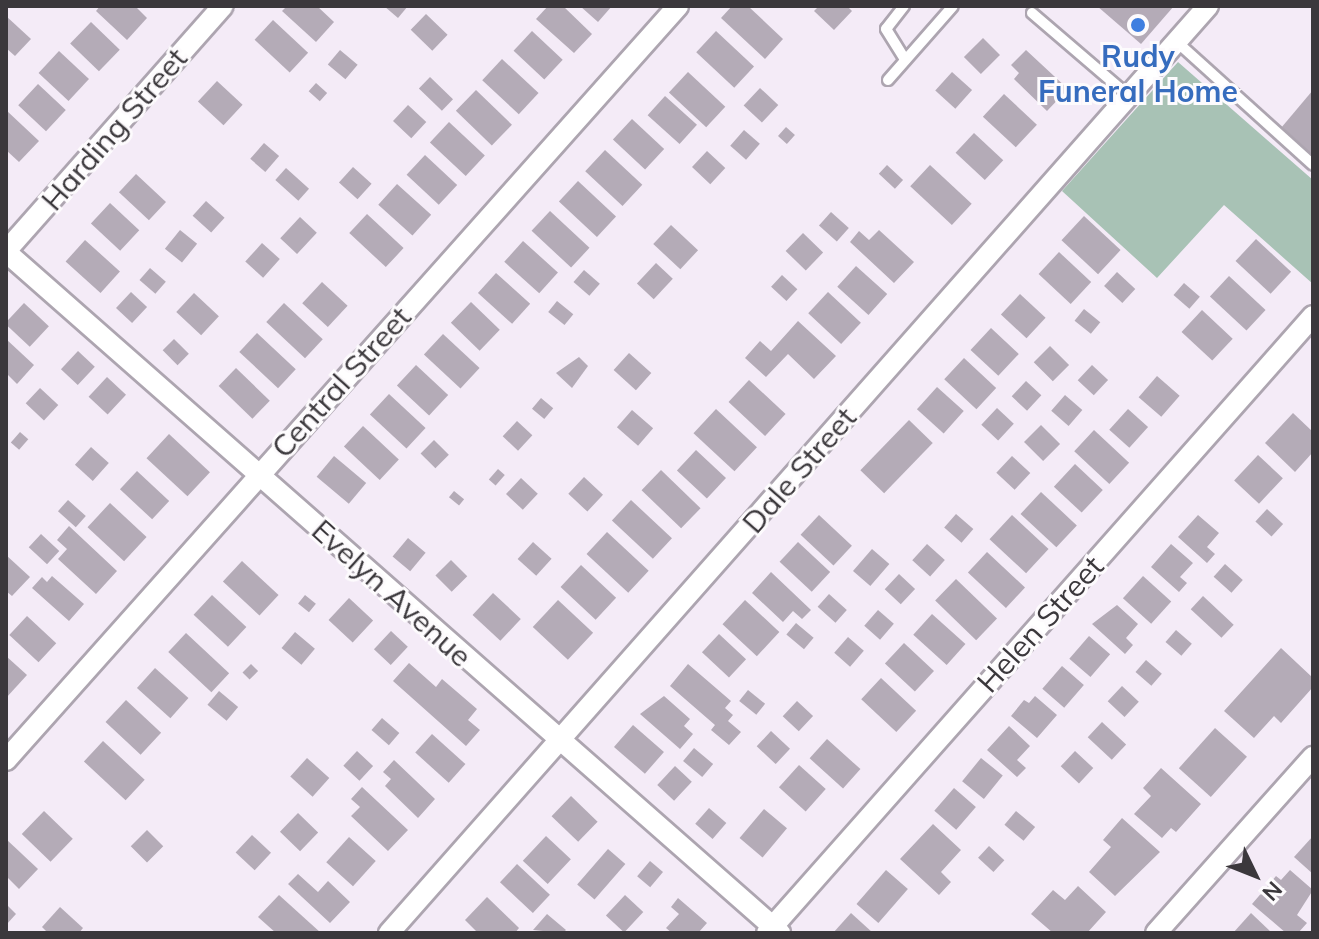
<!DOCTYPE html>
<style>
body{margin:0}
#map{position:relative;width:1319px;height:939px;overflow:hidden;background:#f4ebf7;font-family:Mulish,sans-serif}
div>[style]{position:absolute}
[style*='--x']{left:calc(var(--x)*1px);top:calc(var(--y)*1px);width:calc(var(--w)*1px);rotate:calc(var(--a)*1deg)}
.green>*{inset:0;background:#a8c2b5}
.building>*{inset:0;background:#b4abb7;transform-origin:0 0}
.roads{filter:drop-shadow(2px 0 #ada5b0) drop-shadow(-2px 0 #ada5b0) drop-shadow(0 2px #ada5b0) drop-shadow(0 -2px #ada5b0)}
.lane>*{height:10px;margin:-5px;padding:0 5px;transform-origin:5px;border-radius:5px;background:#fff}
.street>*{height:20px;margin:-10px;padding:0 10px;transform-origin:10px;border-radius:10px;background:#fff}
.dots>*{width:22px;height:22px;translate:-50% -50%;box-sizing:border-box;border:4px solid #fdfbfd;border-radius:50%}
span{translate:-50% -50%;white-space:nowrap;text-align:center;line-height:1.15;-webkit-text-stroke:6px #fdfbfd;paint-order:stroke}
.shop-label{font-size:30px;color:#366cbe;font-weight:700}
.street-label{font-size:30px;color:#3b383c}
.frame{position:absolute;inset:0;border:8px solid #3b383c;pointer-events:none}
.north{position:absolute;left:1215px;top:835px;width:80px;height:80px;-webkit-text-stroke:6px #fdfbfd;paint-order:stroke;rotate:133deg;font-size:22px;font-weight:700;line-height:32px;text-align:center;color:#3b383c}
.north::after{content:'';display:block;margin:auto;width:28px;height:36px;background:#3b383c;clip-path:polygon(50% 0,100% 100%,50% 72%,0 100%)}
</style>
<div id="map">
<div class="green">
<i style="clip-path:polygon(1178px 62px,1313px 180px,1313px 284px,1224px 205px,1157px 278px,1062px 191px)"></i>
</div>
<div class="building">
<i style="clip-path:polygon(100px 6px,135px 6px,147px 18px,127px 40px,96px 11px)"></i>
<i style="clip-path:polygon(287px 6px,317px 6px,334px 22px,316px 42px,282px 11px)"></i>
<i style="clip-path:polygon(384px 6px,408px 6px,398px 18px)"></i>
<i style="clip-path:polygon(548px 6px,563px 6px,592px 34px,574px 53px,536px 19px)"></i>
<i style="clip-path:polygon(580px 6px,612px 6px,598px 22px)"></i>
<i style="clip-path:polygon(732px 6px,748px 6px,783px 39px,765px 59px,721px 18px)"></i>
<i style="clip-path:polygon(819px 6px,847px 6px,852px 11px,834px 30px,814px 11px)"></i>
<i style="clip-path:polygon(1097px 6px,1174px 6px,1141px 44px)"></i>
<i style="left:426px;top:14px;width:30px;height:22px;rotate:44deg"></i>
<i style="clip-path:polygon(6px 16px,31px 39px,15px 56px,6px 48px)"></i>
<i style="left:273px;top:20px;width:48px;height:27px;rotate:43deg"></i>
<i style="left:91px;top:22px;width:40px;height:30px;rotate:44deg"></i>
<i style="left:532px;top:31px;width:42px;height:27px;rotate:43deg"></i>
<i style="left:716px;top:31px;width:52px;height:29px;rotate:43deg"></i>
<i style="left:983px;top:38px;width:24px;height:27px;rotate:45deg"></i>
<i style="left:340px;top:50px;width:23px;height:19px;rotate:40deg"></i>
<i style="clip-path:polygon(1026px 50px,1068px 89px,1047px 111px,1014px 79px,1019px 73px,1011px 65px)"></i>
<i style="left:59px;top:51px;width:41px;height:30px;rotate:43deg"></i>
<i style="left:502px;top:59px;width:50px;height:29px;rotate:43deg"></i>
<i style="left:688px;top:72px;width:51px;height:28px;rotate:43deg"></i>
<i style="left:952px;top:72px;width:27px;height:25px;rotate:42deg"></i>
<i style="left:430px;top:77px;width:32px;height:16px;rotate:44deg"></i>
<i style="left:217px;top:81px;width:35px;height:28px;rotate:43deg"></i>
<i style="left:316px;top:83px;width:15px;height:11px;rotate:42deg"></i>
<i style="left:38px;top:84px;width:38px;height:29px;rotate:43deg"></i>
<i style="left:760px;top:88px;width:25px;height:24px;rotate:43deg"></i>
<i style="left:476px;top:90px;width:50px;height:29px;rotate:44deg"></i>
<i style="clip-path:polygon(1313px 90px,1313px 152px,1311px 154px,1281px 128px)"></i>
<i style="left:1004px;top:94px;width:45px;height:31px;rotate:43deg"></i>
<i style="left:665px;top:96px;width:43px;height:26px;rotate:42deg"></i>
<i style="left:408px;top:105px;width:25px;height:22px;rotate:43deg"></i>
<i style="clip-path:polygon(6px 110px,39px 141px,19px 162px,6px 150px)"></i>
<i style="left:632px;top:119px;width:44px;height:28px;rotate:43deg"></i>
<i style="left:449px;top:122px;width:49px;height:28px;rotate:43deg"></i>
<i style="left:786px;top:127px;width:12px;height:12px;rotate:42deg"></i>
<i style="left:744px;top:130px;width:21px;height:21px;rotate:41deg"></i>
<i style="left:974px;top:133px;width:40px;height:27px;rotate:43deg"></i>
<i style="left:264px;top:143px;width:20px;height:21px;rotate:41deg"></i>
<i style="left:605px;top:150px;width:51px;height:29px;rotate:43deg"></i>
<i style="left:707px;top:151px;width:25px;height:22px;rotate:43deg"></i>
<i style="left:425px;top:155px;width:44px;height:27px;rotate:43deg"></i>
<i style="left:887px;top:165px;width:22px;height:12px;rotate:43deg"></i>
<i style="left:930px;top:165px;width:57px;height:29px;rotate:43deg"></i>
<i style="left:353px;top:167px;width:25px;height:21px;rotate:42deg"></i>
<i style="left:286px;top:168px;width:31px;height:16px;rotate:42deg"></i>
<i style="left:136px;top:174px;width:41px;height:25px;rotate:43deg"></i>
<i style="left:578px;top:181px;width:52px;height:28px;rotate:43deg"></i>
<i style="left:397px;top:184px;width:46px;height:28px;rotate:42deg"></i>
<i style="left:206px;top:201px;width:25px;height:20px;rotate:42deg"></i>
<i style="left:110px;top:203px;width:40px;height:28px;rotate:43deg"></i>
<i style="left:550px;top:211px;width:54px;height:27px;rotate:43deg"></i>
<i style="left:831px;top:212px;width:24px;height:18px;rotate:42deg"></i>
<i style="left:367px;top:214px;width:50px;height:26px;rotate:43deg"></i>
<i style="left:1084px;top:216px;width:50px;height:33px;rotate:43deg"></i>
<i style="left:300px;top:217px;width:23px;height:29px;rotate:43deg"></i>
<i style="left:671px;top:225px;width:37px;height:26px;rotate:43deg"></i>
<i style="left:180px;top:230px;width:22px;height:24px;rotate:39deg"></i>
<i style="clip-path:polygon(879px 230px,914px 262px,894px 283px,850px 242px,859px 231px,869px 240px)"></i>
<i style="left:803px;top:233px;width:28px;height:25px;rotate:44deg"></i>
<i style="left:1256px;top:239px;width:48px;height:30px;rotate:43deg"></i>
<i style="left:85px;top:240px;width:47px;height:29px;rotate:42deg"></i>
<i style="left:523px;top:241px;width:47px;height:28px;rotate:42deg"></i>
<i style="left:262px;top:243px;width:24px;height:25px;rotate:42deg"></i>
<i style="left:1059px;top:252px;width:44px;height:30px;rotate:43deg"></i>
<i style="left:656px;top:263px;width:23px;height:28px;rotate:43deg"></i>
<i style="left:856px;top:266px;width:42px;height:28px;rotate:42deg"></i>
<i style="left:150px;top:268px;width:21px;height:16px;rotate:41deg"></i>
<i style="left:584px;top:270px;width:21px;height:16px;rotate:41deg"></i>
<i style="left:1117px;top:272px;width:25px;height:19px;rotate:43deg"></i>
<i style="left:496px;top:273px;width:46px;height:27px;rotate:42deg"></i>
<i style="left:782px;top:275px;width:21px;height:16px;rotate:43deg"></i>
<i style="left:1229px;top:276px;width:50px;height:28px;rotate:43deg"></i>
<i style="left:322px;top:282px;width:35px;height:29px;rotate:43deg"></i>
<i style="left:1184px;top:283px;width:21px;height:16px;rotate:41deg"></i>
<i style="left:131px;top:292px;width:22px;height:22px;rotate:43deg"></i>
<i style="left:828px;top:292px;width:45px;height:29px;rotate:43deg"></i>
<i style="left:194px;top:293px;width:34px;height:26px;rotate:43deg"></i>
<i style="left:1020px;top:294px;width:35px;height:28px;rotate:43deg"></i>
<i style="left:557px;top:301px;width:21px;height:14px;rotate:39deg"></i>
<i style="left:471px;top:302px;width:40px;height:29px;rotate:44deg"></i>
<i style="left:24px;top:303px;width:34px;height:28px;rotate:43deg"></i>
<i style="left:284px;top:303px;width:53px;height:26px;rotate:43deg"></i>
<i style="left:1084px;top:309px;width:21px;height:15px;rotate:39deg"></i>
<i style="left:1202px;top:310px;width:42px;height:30px;rotate:43deg"></i>
<i style="clip-path:polygon(798px 321px,836px 356px,814px 379px,788px 354px,766px 377px,745px 358px,760px 341px,771px 351px)"></i>
<i style="left:991px;top:328px;width:38px;height:30px;rotate:43deg"></i>
<i style="left:257px;top:333px;width:53px;height:26px;rotate:43deg"></i>
<i style="left:443px;top:334px;width:50px;height:28px;rotate:43deg"></i>
<i style="clip-path:polygon(6px 339px,34px 365px,17px 384px,6px 373px)"></i>
<i style="left:174px;top:339px;width:21px;height:16px;rotate:45deg"></i>
<i style="left:1050px;top:346px;width:27px;height:23px;rotate:45deg"></i>
<i style="left:78px;top:351px;width:23px;height:25px;rotate:43deg"></i>
<i style="left:629px;top:353px;width:30px;height:23px;rotate:42deg"></i>
<i style="clip-path:polygon(579px 357px,588px 366px,572px 388px,556px 373px)"></i>
<i style="left:964px;top:358px;width:44px;height:29px;rotate:43deg"></i>
<i style="left:416px;top:365px;width:44px;height:28px;rotate:43deg"></i>
<i style="left:1092px;top:365px;width:22px;height:21px;rotate:43deg"></i>
<i style="left:236px;top:368px;width:47px;height:25px;rotate:44deg"></i>
<i style="left:1157px;top:376px;width:30px;height:28px;rotate:41deg"></i>
<i style="left:107px;top:377px;width:26px;height:27px;rotate:43deg"></i>
<i style="left:749px;top:380px;width:50px;height:30px;rotate:43deg"></i>
<i style="left:1026px;top:381px;width:21px;height:21px;rotate:43deg"></i>
<i style="left:937px;top:387px;width:36px;height:30px;rotate:42deg"></i>
<i style="left:40px;top:388px;width:25px;height:21px;rotate:43deg"></i>
<i style="left:389px;top:394px;width:50px;height:28px;rotate:43deg"></i>
<i style="left:1065px;top:395px;width:23px;height:21px;rotate:41deg"></i>
<i style="left:541px;top:398px;width:16px;height:14px;rotate:40deg"></i>
<i style="left:997px;top:408px;width:23px;height:23px;rotate:43deg"></i>
<i style="left:716px;top:409px;width:56px;height:33px;rotate:43deg"></i>
<i style="left:1128px;top:409px;width:27px;height:28px;rotate:42deg"></i>
<i style="left:632px;top:410px;width:28px;height:23px;rotate:41deg"></i>
<i style="clip-path:polygon(1293px 413px,1313px 432px,1313px 452px,1295px 472px,1265px 443px)"></i>
<i style="left:909px;top:420px;width:33px;height:70px;rotate:44deg"></i>
<i style="left:517px;top:421px;width:21px;height:21px;rotate:43deg"></i>
<i style="left:1041px;top:425px;width:27px;height:24px;rotate:45deg"></i>
<i style="left:363px;top:426px;width:49px;height:28px;rotate:43deg"></i>
<i style="left:1094px;top:430px;width:48px;height:29px;rotate:43deg"></i>
<i style="left:20px;top:432px;width:11px;height:14px;rotate:41deg"></i>
<i style="left:169px;top:434px;width:56px;height:33px;rotate:43deg"></i>
<i style="left:434px;top:440px;width:21px;height:19px;rotate:45deg"></i>
<i style="left:91px;top:447px;width:24px;height:24px;rotate:42deg"></i>
<i style="left:696px;top:450px;width:41px;height:28px;rotate:43deg"></i>
<i style="left:1258px;top:455px;width:34px;height:35px;rotate:43deg"></i>
<i style="left:334px;top:456px;width:42px;height:27px;rotate:40deg"></i>
<i style="left:1012px;top:456px;width:25px;height:23px;rotate:43deg"></i>
<i style="left:1075px;top:464px;width:38px;height:31px;rotate:43deg"></i>
<i style="left:498px;top:469px;width:9px;height:14px;rotate:41deg"></i>
<i style="left:661px;top:470px;width:55px;height:28px;rotate:44deg"></i>
<i style="left:137px;top:471px;width:44px;height:25px;rotate:43deg"></i>
<i style="left:584px;top:477px;width:26px;height:23px;rotate:43deg"></i>
<i style="left:521px;top:478px;width:23px;height:22px;rotate:43deg"></i>
<i style="left:454px;top:491px;width:13px;height:8px;rotate:39deg"></i>
<i style="left:1041px;top:492px;width:49px;height:30px;rotate:43deg"></i>
<i style="left:68px;top:500px;width:24px;height:15px;rotate:42deg"></i>
<i style="left:631px;top:500px;width:56px;height:28px;rotate:43deg"></i>
<i style="left:110px;top:503px;width:50px;height:33px;rotate:43deg"></i>
<i style="left:1267px;top:509px;width:22px;height:17px;rotate:43deg"></i>
<i style="left:956px;top:514px;width:23px;height:18px;rotate:41deg"></i>
<i style="left:819px;top:515px;width:45px;height:27px;rotate:43deg"></i>
<i style="left:1012px;top:515px;width:50px;height:33px;rotate:43deg"></i>
<i style="clip-path:polygon(1198px 515px,1219px 533px,1207px 547px,1215px 554px,1207px 563px,1178px 537px)"></i>
<i style="clip-path:polygon(69px 526px,117px 571px,96px 594px,58px 559px,67px 549px,57px 540px)"></i>
<i style="left:607px;top:532px;width:57px;height:30px;rotate:43deg"></i>
<i style="left:41px;top:534px;width:25px;height:18px;rotate:43deg"></i>
<i style="left:408px;top:538px;width:23px;height:24px;rotate:40deg"></i>
<i style="left:533px;top:542px;width:25px;height:23px;rotate:42deg"></i>
<i style="left:798px;top:542px;width:44px;height:27px;rotate:43deg"></i>
<i style="left:927px;top:544px;width:24px;height:22px;rotate:42deg"></i>
<i style="clip-path:polygon(1171px 544px,1193px 563px,1180px 577px,1187px 583px,1179px 592px,1151px 567px)"></i>
<i style="left:872px;top:549px;width:23px;height:29px;rotate:41deg"></i>
<i style="left:987px;top:552px;width:52px;height:28px;rotate:43deg"></i>
<i style="clip-path:polygon(6px 555px,30px 577px,12px 596px,6px 591px)"></i>
<i style="left:451px;top:560px;width:23px;height:22px;rotate:45deg"></i>
<i style="left:242px;top:561px;width:50px;height:28px;rotate:43deg"></i>
<i style="left:1225px;top:564px;width:24px;height:17px;rotate:42deg"></i>
<i style="left:581px;top:565px;width:48px;height:30px;rotate:43deg"></i>
<i style="clip-path:polygon(771px 572px,811px 610px,802px 619px,793px 611px,783px 622px,752px 593px)"></i>
<i style="left:899px;top:574px;width:22px;height:21px;rotate:43deg"></i>
<i style="clip-path:polygon(52px 576px,84px 604px,69px 621px,32px 588px,42px 577px,47px 582px)"></i>
<i style="left:1143px;top:576px;width:38px;height:30px;rotate:42deg"></i>
<i style="left:956px;top:579px;width:57px;height:30px;rotate:44deg"></i>
<i style="left:493px;top:593px;width:38px;height:30px;rotate:43deg"></i>
<i style="left:829px;top:594px;width:24px;height:17px;rotate:42deg"></i>
<i style="left:212px;top:595px;width:47px;height:27px;rotate:43deg"></i>
<i style="left:305px;top:595px;width:14px;height:11px;rotate:39deg"></i>
<i style="left:1203px;top:596px;width:42px;height:18px;rotate:43deg"></i>
<i style="left:349px;top:598px;width:33px;height:30px;rotate:43deg"></i>
<i style="left:558px;top:600px;width:48px;height:37px;rotate:43deg"></i>
<i style="left:745px;top:600px;width:47px;height:33px;rotate:43deg"></i>
<i style="clip-path:polygon(1117px 605px,1138px 624px,1126px 638px,1133px 645px,1125px 654px,1092px 624px)"></i>
<i style="left:878px;top:610px;width:21px;height:21px;rotate:41deg"></i>
<i style="left:932px;top:614px;width:45px;height:28px;rotate:42deg"></i>
<i style="left:27px;top:616px;width:40px;height:26px;rotate:43deg"></i>
<i style="left:796px;top:623px;width:23px;height:15px;rotate:40deg"></i>
<i style="left:1176px;top:630px;width:21px;height:16px;rotate:41deg"></i>
<i style="left:391px;top:631px;width:23px;height:25px;rotate:43deg"></i>
<i style="left:295px;top:632px;width:26px;height:21px;rotate:40deg"></i>
<i style="left:186px;top:633px;width:59px;height:26px;rotate:43deg"></i>
<i style="left:719px;top:634px;width:37px;height:25px;rotate:43deg"></i>
<i style="left:1089px;top:636px;width:28px;height:30px;rotate:41deg"></i>
<i style="left:848px;top:637px;width:21px;height:21px;rotate:41deg"></i>
<i style="left:904px;top:643px;width:41px;height:28px;rotate:43deg"></i>
<i style="clip-path:polygon(1281px 648px,1313px 678px,1313px 687px,1281px 723px,1274px 716px,1254px 738px,1224px 711px)"></i>
<i style="clip-path:polygon(6px 656px,27px 675px,6px 698px)"></i>
<i style="left:1146px;top:660px;width:21px;height:16px;rotate:41deg"></i>
<i style="clip-path:polygon(409px 663px,436px 687px,442px 679px,477px 709px,468px 720px,480px 730px,466px 746px,393px 681px)"></i>
<i style="left:251px;top:664px;width:10px;height:12px;rotate:45deg"></i>
<i style="clip-path:polygon(688px 664px,731px 701px,725px 708px,733px 715px,728px 721px,741px 732px,729px 745px,711px 730px,715px 725px,670px 686px)"></i>
<i style="left:1062px;top:666px;width:29px;height:30px;rotate:41deg"></i>
<i style="left:155px;top:668px;width:45px;height:27px;rotate:42deg"></i>
<i style="left:881px;top:678px;width:48px;height:29px;rotate:43deg"></i>
<i style="left:1122px;top:686px;width:23px;height:21px;rotate:43deg"></i>
<i style="left:748px;top:690px;width:22px;height:14px;rotate:39deg"></i>
<i style="left:219px;top:691px;width:25px;height:18px;rotate:40deg"></i>
<i style="clip-path:polygon(664px 696px,690px 719px,684px 726px,693px 734px,680px 749px,640px 714px)"></i>
<i style="clip-path:polygon(1035px 696px,1057px 715px,1037px 738px,1011px 716px,1024px 700px,1029px 703px)"></i>
<i style="left:126px;top:700px;width:48px;height:30px;rotate:43deg"></i>
<i style="left:797px;top:701px;width:22px;height:21px;rotate:43deg"></i>
<i style="left:382px;top:718px;width:23px;height:16px;rotate:41deg"></i>
<i style="left:1102px;top:722px;width:33px;height:21px;rotate:43deg"></i>
<i style="left:633px;top:725px;width:41px;height:29px;rotate:41deg"></i>
<i style="clip-path:polygon(1009px 726px,1030px 746px,1017px 760px,1026px 768px,1017px 777px,987px 750px)"></i>
<i style="left:1215px;top:728px;width:43px;height:54px;rotate:42deg"></i>
<i style="left:771px;top:731px;width:26px;height:21px;rotate:43deg"></i>
<i style="left:432px;top:734px;width:45px;height:25px;rotate:42deg"></i>
<i style="left:827px;top:739px;width:45px;height:26px;rotate:42deg"></i>
<i style="left:103px;top:741px;width:57px;height:28px;rotate:43deg"></i>
<i style="left:694px;top:748px;width:25px;height:17px;rotate:40deg"></i>
<i style="left:357px;top:751px;width:22px;height:20px;rotate:43deg"></i>
<i style="left:1075px;top:751px;width:25px;height:21px;rotate:43deg"></i>
<i style="left:307px;top:758px;width:30px;height:25px;rotate:42deg"></i>
<i style="left:981px;top:758px;width:28px;height:30px;rotate:39deg"></i>
<i style="clip-path:polygon(394px 760px,435px 799px,418px 818px,385px 786px,391px 779px,383px 772px)"></i>
<i style="left:799px;top:765px;width:36px;height:30px;rotate:42deg"></i>
<i style="left:675px;top:766px;width:23px;height:26px;rotate:43deg"></i>
<i style="clip-path:polygon(1161px 768px,1201px 804px,1176px 832px,1171px 828px,1162px 838px,1134px 814px,1151px 796px,1143px 788px)"></i>
<i style="clip-path:polygon(362px 787px,408px 830px,388px 851px,351px 816px,360px 807px,351px 799px)"></i>
<i style="left:954px;top:788px;width:29px;height:30px;rotate:41deg"></i>
<i style="left:571px;top:796px;width:37px;height:28px;rotate:44deg"></i>
<i style="left:709px;top:808px;width:23px;height:21px;rotate:41deg"></i>
<i style="left:764px;top:809px;width:30px;height:38px;rotate:40deg"></i>
<i style="left:44px;top:811px;width:40px;height:32px;rotate:44deg"></i>
<i style="left:1016px;top:811px;width:25px;height:18px;rotate:40deg"></i>
<i style="left:298px;top:813px;width:28px;height:26px;rotate:44deg"></i>
<i style="clip-path:polygon(1122px 818px,1160px 852px,1115px 896px,1089px 872px,1111px 847px,1103px 840px)"></i>
<i style="clip-path:polygon(933px 824px,961px 850px,941px 872px,951px 882px,939px 895px,900px 859px)"></i>
<i style="left:147px;top:830px;width:23px;height:23px;rotate:45deg"></i>
<i style="left:252px;top:835px;width:26px;height:24px;rotate:43deg"></i>
<i style="left:546px;top:836px;width:34px;height:34px;rotate:43deg"></i>
<i style="clip-path:polygon(1313px 836px,1313px 874px,1294px 857px)"></i>
<i style="left:349px;top:837px;width:36px;height:34px;rotate:42deg"></i>
<i style="clip-path:polygon(6px 839px,38px 869px,19px 889px,6px 876px)"></i>
<i style="left:989px;top:846px;width:21px;height:16px;rotate:43deg"></i>
<i style="left:608px;top:849px;width:23px;height:47px;rotate:41deg"></i>
<i style="left:650px;top:861px;width:17px;height:20px;rotate:40deg"></i>
<i style="left:517px;top:864px;width:45px;height:25px;rotate:43deg"></i>
<i style="left:886px;top:870px;width:29px;height:45px;rotate:41deg"></i>
<i style="clip-path:polygon(1290px 870px,1313px 890px,1297px 915px,1307px 923px,1298px 933px,1286px 933px,1252px 904px,1276px 876px,1281px 880px)"></i>
<i style="clip-path:polygon(298px 874px,318px 892px,328px 881px,350px 902px,330px 923px,288px 884px)"></i>
<i style="clip-path:polygon(1078px 886px,1106px 912px,1087px 933px,1053px 933px,1031px 914px,1053px 890px,1065px 900px)"></i>
<i style="clip-path:polygon(279px 895px,321px 933px,276px 933px,258px 917px)"></i>
<i style="left:625px;top:895px;width:25px;height:28px;rotate:43deg"></i>
<i style="clip-path:polygon(487px 897px,519px 928px,515px 933px,478px 933px,465px 920px)"></i>
<i style="clip-path:polygon(678px 898px,707px 923px,698px 933px,672px 933px,666px 928px,679px 914px,671px 907px)"></i>
<i style="clip-path:polygon(6px 904px,16px 914px,6px 925px)"></i>
<i style="clip-path:polygon(60px 907px,83px 928px,79px 933px,48px 933px,42px 927px)"></i>
<i style="clip-path:polygon(851px 913px,873px 933px,833px 933px)"></i>
<i style="clip-path:polygon(1251px 913px,1272px 933px,1233px 933px)"></i>
<i style="clip-path:polygon(547px 914px,566px 930px,563px 933px,533px 930px)"></i>
</div>
<div class="roads">
<div class="lane">
<i style="--x:904;--y:6;--w:29;--a:128"></i>
<i style="--x:886;--y:29;--w:36;--a:58"></i>
<i style="--x:1032;--y:13;--w:128;--a:40.6"></i>
<i style="--x:1177;--y:42;--w:183;--a:42.1"></i>
<i style="--x:888;--y:80;--w:98;--a:-48.7"></i>
</div>
<div class="street">
<i style="--x:6;--y:251;--w:327;--a:-48.5"></i>
<i style="--x:6;--y:252;--w:1031;--a:41.34"></i>
<i style="--x:6;--y:760;--w:1010;--a:-48.29"></i>
<i style="--x:389;--y:933;--w:1237;--a:-48.54"></i>
<i style="--x:767;--y:933;--w:824;--a:-48.49"></i>
<i style="--x:1156;--y:933;--w:236;--a:-48.3"></i>
</div>
</div>
<div class="dots">
<i style="left:1138px;top:25px;background:#3f7fe0"></i>
</div>
<div class="shop-label">
<span style="left:1138px;top:73px">Rudy<br>Funeral Home</span>
</div>
<div class="street-label">
<span style="left:114px;top:129px;rotate:-49deg">Harding Street</span>
<span style="left:341px;top:382px;rotate:-48deg">Central Street</span>
<span style="left:799px;top:470px;rotate:-49deg">Dale Street</span>
<span style="left:392px;top:593px;rotate:42deg">Evelyn Avenue</span>
<span style="left:1040px;top:624px;rotate:-48deg">Helen Street</span>
</div>
<div class="frame"></div>
<div class="north">N</div>
</div>
